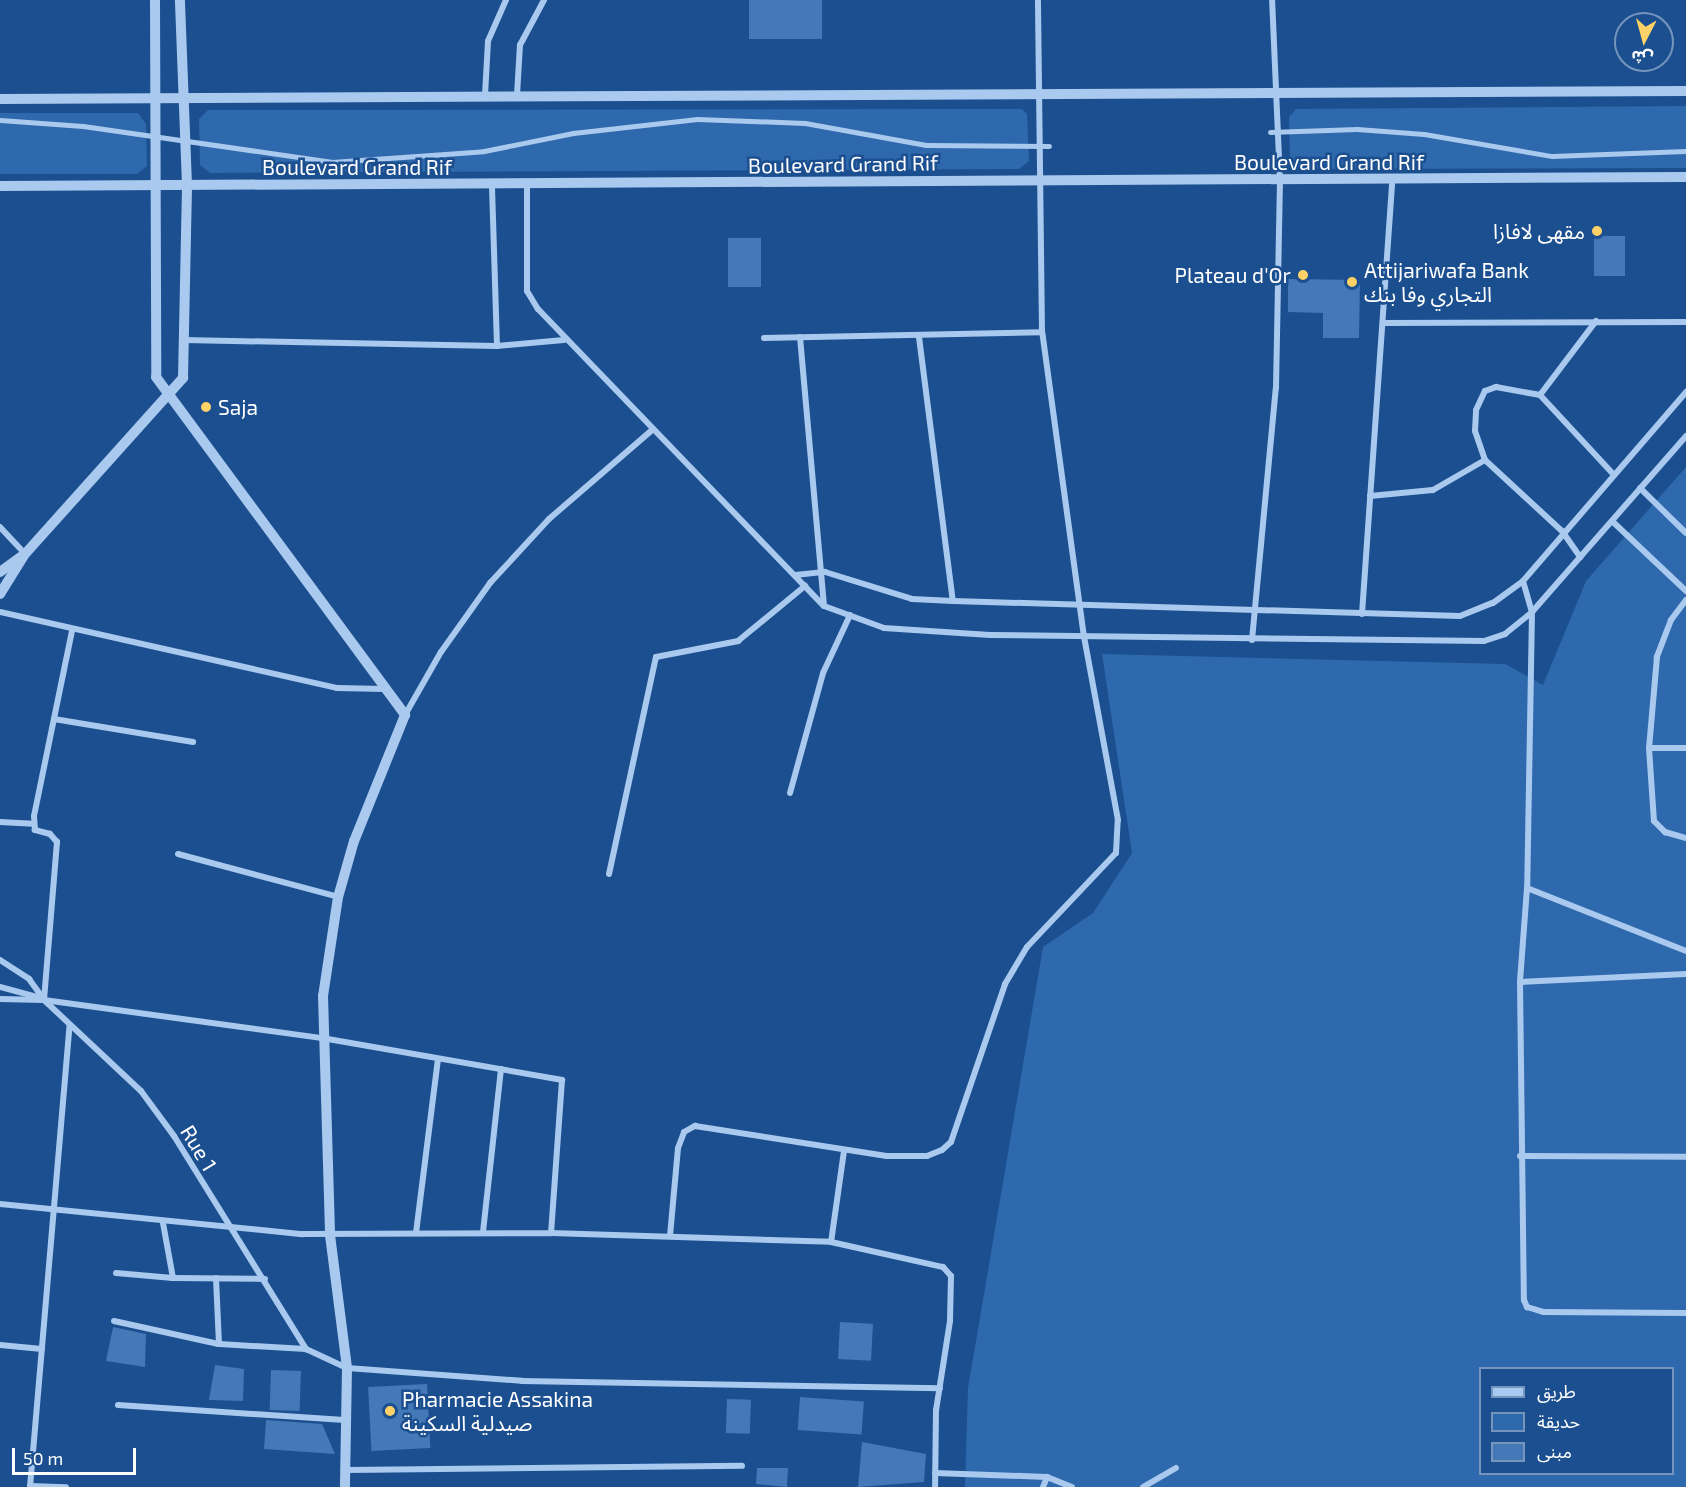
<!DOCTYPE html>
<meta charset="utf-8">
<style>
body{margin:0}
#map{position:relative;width:1686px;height:1487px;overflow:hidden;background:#1b4f8f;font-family:"Exo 2","Noto Sans Arabic",sans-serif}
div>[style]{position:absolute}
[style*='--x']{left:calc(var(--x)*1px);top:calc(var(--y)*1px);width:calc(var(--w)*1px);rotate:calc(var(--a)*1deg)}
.green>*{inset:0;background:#2e69ad}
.building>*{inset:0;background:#4478b7;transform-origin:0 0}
.pedestrian>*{height:5px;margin:-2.5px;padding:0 2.5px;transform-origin:2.5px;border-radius:2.5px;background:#a9c9ee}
.minor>*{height:6px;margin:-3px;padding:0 3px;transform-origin:3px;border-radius:3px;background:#a9c9ee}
.tertiary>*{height:10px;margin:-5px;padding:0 5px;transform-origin:5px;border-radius:5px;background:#a9c9ee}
.dots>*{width:16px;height:16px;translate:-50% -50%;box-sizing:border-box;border:3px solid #1b4f8f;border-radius:50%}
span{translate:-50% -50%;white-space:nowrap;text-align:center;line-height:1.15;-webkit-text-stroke:5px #1b4f8f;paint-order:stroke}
.street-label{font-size:21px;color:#fff}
.poi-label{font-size:21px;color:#fff}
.right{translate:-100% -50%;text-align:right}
.left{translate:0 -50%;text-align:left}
.legend{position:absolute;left:1479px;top:1367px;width:195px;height:108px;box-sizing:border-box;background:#1b4f8f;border:2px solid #7695bc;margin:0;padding:8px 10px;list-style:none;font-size:18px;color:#fff}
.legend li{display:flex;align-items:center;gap:12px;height:30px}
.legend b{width:30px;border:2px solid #7695bc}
.north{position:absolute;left:1614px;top:12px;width:60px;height:60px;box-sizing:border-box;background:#1b4f8f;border:2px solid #7695bc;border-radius:50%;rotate:186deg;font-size:16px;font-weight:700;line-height:24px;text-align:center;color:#fff}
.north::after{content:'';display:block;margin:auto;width:21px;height:27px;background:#ffd166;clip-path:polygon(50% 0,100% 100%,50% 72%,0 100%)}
.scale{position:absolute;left:12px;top:1448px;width:124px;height:27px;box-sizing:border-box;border:3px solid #fff;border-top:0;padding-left:8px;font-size:18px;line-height:21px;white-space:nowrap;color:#fff;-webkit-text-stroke:4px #1b4f8f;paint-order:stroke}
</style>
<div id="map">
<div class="green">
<i style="clip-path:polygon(1686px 106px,1686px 168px,1300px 169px,1290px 160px,1289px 117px,1296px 109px)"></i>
<i style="clip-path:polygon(1022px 109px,1027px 114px,1029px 161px,1019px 169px,210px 173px,200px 165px,199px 119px,208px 110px)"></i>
<i style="clip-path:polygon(0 113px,138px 113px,146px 124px,147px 166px,137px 174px,0 174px)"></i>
<i style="clip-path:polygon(evenodd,1686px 467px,1686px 1487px,965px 1487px,968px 1388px,1043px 947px,1093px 913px,1132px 853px,1102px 654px,1505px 664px,1543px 685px,1586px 581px,1686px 467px,1480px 1368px,1672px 1368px,1672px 1474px,1480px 1474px,1480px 1368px)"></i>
</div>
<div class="building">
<i style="left:749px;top:0;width:73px;height:39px"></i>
<i style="left:1594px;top:236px;width:31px;height:40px"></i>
<i style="left:728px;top:238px;width:33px;height:49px"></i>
<i style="clip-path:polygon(1288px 279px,1360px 280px,1359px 338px,1323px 338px,1323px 313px,1288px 312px)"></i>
<i style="left:840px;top:1322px;width:33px;height:37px;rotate:3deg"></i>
<i style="clip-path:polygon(113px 1327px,146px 1334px,145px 1367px,106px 1361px)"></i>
<i style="clip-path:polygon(215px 1365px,244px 1369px,243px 1401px,209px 1400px)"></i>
<i style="left:271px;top:1370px;width:30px;height:40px;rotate:2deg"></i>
<i style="left:427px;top:1384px;width:64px;height:59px;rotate:87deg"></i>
<i style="left:800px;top:1397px;width:64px;height:33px;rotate:4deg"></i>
<i style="left:727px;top:1399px;width:24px;height:34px;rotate:2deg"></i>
<i style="clip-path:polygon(266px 1420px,322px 1424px,335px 1454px,264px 1449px)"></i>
<i style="clip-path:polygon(862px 1442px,926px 1454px,924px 1482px,858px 1487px)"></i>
<i style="clip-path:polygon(757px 1468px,788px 1468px,787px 1487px,756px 1484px)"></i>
</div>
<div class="pedestrian">
<i style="--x:0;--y:120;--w:83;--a:4.1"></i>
<i style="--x:83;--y:126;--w:252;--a:8.2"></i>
<i style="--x:332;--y:162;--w:152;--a:-4.1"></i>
<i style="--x:484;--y:151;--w:91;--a:-11.4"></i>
<i style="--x:573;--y:133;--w:125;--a:-6.4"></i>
<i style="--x:697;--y:119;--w:108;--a:2.1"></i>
<i style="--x:805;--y:123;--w:123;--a:10.3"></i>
<i style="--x:926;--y:145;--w:123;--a:0.5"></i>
<i style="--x:1270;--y:132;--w:87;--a:-2"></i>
<i style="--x:1357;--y:129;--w:67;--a:4.3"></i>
<i style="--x:1424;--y:134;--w:130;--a:9.8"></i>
<i style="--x:1552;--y:156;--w:134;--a:-2.1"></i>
</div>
<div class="minor">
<i style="--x:485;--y:95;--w:54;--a:-86.8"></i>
<i style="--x:488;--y:41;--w:45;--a:-66.3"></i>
<i style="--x:517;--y:95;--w:50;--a:-86.6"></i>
<i style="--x:520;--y:45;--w:51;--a:-61.9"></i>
<i style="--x:492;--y:187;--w:159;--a:88.2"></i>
<i style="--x:527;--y:187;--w:104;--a:90"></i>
<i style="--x:527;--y:291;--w:21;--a:59"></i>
<i style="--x:538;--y:309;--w:412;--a:46.1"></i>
<i style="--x:824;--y:606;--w:64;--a:20.1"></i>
<i style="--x:884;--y:628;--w:106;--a:3.8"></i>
<i style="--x:990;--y:635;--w:494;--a:0.7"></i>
<i style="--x:1484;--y:641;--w:22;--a:-18"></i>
<i style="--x:1505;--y:634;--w:35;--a:-39"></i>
<i style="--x:1532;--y:612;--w:234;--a:-48.8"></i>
<i style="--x:1383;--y:323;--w:303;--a:-0.2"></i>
<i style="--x:800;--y:337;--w:270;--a:84.9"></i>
<i style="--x:919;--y:337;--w:266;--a:82.7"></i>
<i style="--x:764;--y:338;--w:278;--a:-1.2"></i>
<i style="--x:184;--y:340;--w:313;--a:1.1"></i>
<i style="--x:497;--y:346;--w:67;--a:-5.1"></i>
<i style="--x:1540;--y:395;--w:93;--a:-52.9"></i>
<i style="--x:1485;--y:460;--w:105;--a:42.7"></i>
<i style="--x:1562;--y:531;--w:32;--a:55"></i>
<i style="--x:1640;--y:488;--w:64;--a:44.4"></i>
<i style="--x:1370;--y:496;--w:63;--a:-5.4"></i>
<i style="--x:1433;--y:490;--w:60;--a:-30"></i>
<i style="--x:1485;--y:460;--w:31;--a:-109"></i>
<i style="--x:1475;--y:431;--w:21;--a:-87"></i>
<i style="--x:1476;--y:410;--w:21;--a:-65"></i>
<i style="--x:1485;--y:391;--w:12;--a:-20"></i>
<i style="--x:1496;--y:387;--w:45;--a:10.3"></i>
<i style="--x:1540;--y:395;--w:109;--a:47.2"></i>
<i style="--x:1612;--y:521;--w:102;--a:43.4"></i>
<i style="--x:0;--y:527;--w:37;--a:47"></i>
<i style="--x:795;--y:575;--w:30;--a:-6"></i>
<i style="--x:825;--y:572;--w:91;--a:17.2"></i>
<i style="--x:912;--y:599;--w:41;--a:2.8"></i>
<i style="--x:953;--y:601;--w:507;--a:1.69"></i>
<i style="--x:1460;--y:616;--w:35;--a:-22"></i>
<i style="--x:1493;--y:603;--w:37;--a:-36"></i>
<i style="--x:1523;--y:581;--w:250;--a:-49.2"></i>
<i style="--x:1523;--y:581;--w:32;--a:74"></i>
<i style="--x:1532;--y:612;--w:276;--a:91"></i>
<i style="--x:1527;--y:888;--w:94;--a:94.3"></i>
<i style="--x:1520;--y:982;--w:318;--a:89.3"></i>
<i style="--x:1524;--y:1300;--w:8;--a:67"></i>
<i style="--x:1527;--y:1307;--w:17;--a:17"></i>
<i style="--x:1543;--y:1312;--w:143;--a:0.4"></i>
<i style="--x:1686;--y:600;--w:25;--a:127"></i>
<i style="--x:1671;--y:620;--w:40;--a:111"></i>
<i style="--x:1657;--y:657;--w:91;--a:95"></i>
<i style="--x:1649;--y:748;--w:73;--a:86.1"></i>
<i style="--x:1654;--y:821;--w:16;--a:45"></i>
<i style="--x:1665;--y:832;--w:22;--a:16"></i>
<i style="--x:0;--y:612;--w:345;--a:12.7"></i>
<i style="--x:337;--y:688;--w:48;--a:1.2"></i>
<i style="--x:1362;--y:614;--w:433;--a:-86"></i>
<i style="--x:1252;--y:640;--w:253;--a:-84.6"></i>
<i style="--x:1276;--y:388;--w:207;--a:-88.9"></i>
<i style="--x:1280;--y:181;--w:181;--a:-92.5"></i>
<i style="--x:405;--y:715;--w:73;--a:-60.3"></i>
<i style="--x:441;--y:652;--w:85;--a:-54.6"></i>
<i style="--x:490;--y:583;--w:87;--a:-47.3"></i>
<i style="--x:549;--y:519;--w:136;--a:-40.8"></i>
<i style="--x:54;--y:719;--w:141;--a:9.4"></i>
<i style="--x:1649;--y:748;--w:37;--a:0"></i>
<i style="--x:790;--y:793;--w:124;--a:-74.6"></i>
<i style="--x:823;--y:673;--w:64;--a:-65"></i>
<i style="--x:0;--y:822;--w:33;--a:3"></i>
<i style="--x:178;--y:854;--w:166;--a:15"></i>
<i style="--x:609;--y:874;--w:222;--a:-77.8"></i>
<i style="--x:656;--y:657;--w:84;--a:-11"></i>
<i style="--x:738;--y:641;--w:87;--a:-39.4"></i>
<i style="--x:1527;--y:888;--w:171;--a:21.6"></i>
<i style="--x:0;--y:960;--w:35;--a:33"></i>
<i style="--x:29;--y:979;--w:26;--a:54"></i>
<i style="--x:44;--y:1000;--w:133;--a:43.2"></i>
<i style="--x:141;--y:1091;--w:56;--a:53.7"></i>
<i style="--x:174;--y:1136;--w:251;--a:58.2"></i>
<i style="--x:306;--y:1349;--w:45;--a:24.9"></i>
<i style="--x:347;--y:1368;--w:175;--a:4.2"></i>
<i style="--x:522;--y:1381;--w:418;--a:1"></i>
<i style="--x:1520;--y:982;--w:166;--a:-2.8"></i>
<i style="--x:0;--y:987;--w:42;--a:15"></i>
<i style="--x:0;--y:999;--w:44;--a:1.3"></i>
<i style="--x:44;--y:1000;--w:281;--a:7.8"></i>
<i style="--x:322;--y:1038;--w:244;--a:9.9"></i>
<i style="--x:562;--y:1080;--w:153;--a:94.1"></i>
<i style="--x:44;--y:1000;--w:159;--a:-85.3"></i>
<i style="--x:57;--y:842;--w:11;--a:-131"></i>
<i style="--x:50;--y:834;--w:16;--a:-165"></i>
<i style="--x:35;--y:830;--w:14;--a:-94"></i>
<i style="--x:34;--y:816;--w:189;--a:-78.4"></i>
<i style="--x:844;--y:1151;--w:92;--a:98.1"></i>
<i style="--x:831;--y:1242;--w:115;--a:12.6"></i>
<i style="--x:943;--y:1267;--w:12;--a:48"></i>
<i style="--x:951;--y:1276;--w:45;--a:91.3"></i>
<i style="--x:950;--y:1321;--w:90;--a:98.9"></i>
<i style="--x:936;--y:1410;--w:77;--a:90.7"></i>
<i style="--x:1520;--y:1156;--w:166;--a:0.3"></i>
<i style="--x:0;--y:1204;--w:304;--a:5.7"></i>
<i style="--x:303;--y:1234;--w:248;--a:-0.2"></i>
<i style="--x:551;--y:1233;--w:280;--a:1.8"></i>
<i style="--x:163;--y:1223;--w:56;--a:79.7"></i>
<i style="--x:173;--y:1278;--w:92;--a:0.6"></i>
<i style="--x:483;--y:1232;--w:164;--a:-83.7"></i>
<i style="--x:416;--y:1233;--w:175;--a:-82.8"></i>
<i style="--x:670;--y:1236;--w:88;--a:-84.8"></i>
<i style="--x:678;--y:1148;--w:17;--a:-69"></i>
<i style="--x:684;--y:1132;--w:13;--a:-29"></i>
<i style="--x:695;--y:1126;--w:194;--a:8.9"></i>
<i style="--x:887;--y:1156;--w:40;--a:0"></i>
<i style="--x:927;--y:1156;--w:16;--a:-22"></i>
<i style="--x:942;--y:1150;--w:12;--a:-42"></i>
<i style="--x:951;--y:1142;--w:167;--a:-71.1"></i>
<i style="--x:1005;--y:984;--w:43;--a:-59.3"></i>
<i style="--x:1027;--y:947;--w:129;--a:-46.6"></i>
<i style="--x:1116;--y:853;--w:33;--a:-87"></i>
<i style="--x:1118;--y:820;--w:186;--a:-100.5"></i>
<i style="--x:1084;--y:637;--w:308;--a:-97.8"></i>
<i style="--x:1042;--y:332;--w:332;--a:-90.7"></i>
<i style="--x:116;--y:1273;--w:57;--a:5"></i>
<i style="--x:216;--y:1278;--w:66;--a:87.4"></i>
<i style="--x:114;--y:1321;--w:107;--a:12.4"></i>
<i style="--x:219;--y:1344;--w:87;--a:3.3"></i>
<i style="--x:0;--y:1345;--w:42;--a:5.4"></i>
<i style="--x:118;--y:1405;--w:227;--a:3.8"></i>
<i style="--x:347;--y:1470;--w:395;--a:-0.6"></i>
<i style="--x:935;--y:1473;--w:112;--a:2"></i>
<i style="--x:1047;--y:1477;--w:27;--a:22"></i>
<i style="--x:30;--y:1486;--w:36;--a:2"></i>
<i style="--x:30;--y:1487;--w:464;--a:-85.1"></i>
<i style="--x:1043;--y:1487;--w:11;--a:-68"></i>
<i style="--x:1143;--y:1487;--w:38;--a:-30"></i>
</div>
<div class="tertiary">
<i style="--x:155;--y:0;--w:377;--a:89.8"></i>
<i style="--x:156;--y:377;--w:420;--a:53.6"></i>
<i style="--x:405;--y:715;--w:136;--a:112"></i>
<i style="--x:354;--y:841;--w:58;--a:105.9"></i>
<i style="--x:338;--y:897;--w:100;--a:98.6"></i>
<i style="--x:323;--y:996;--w:239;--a:88.3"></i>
<i style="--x:330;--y:1235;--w:134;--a:82.7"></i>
<i style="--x:347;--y:1368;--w:119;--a:91"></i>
<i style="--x:0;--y:99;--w:1686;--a:-0.27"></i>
<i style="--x:0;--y:186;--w:1686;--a:-0.31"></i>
<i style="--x:0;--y:572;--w:31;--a:-36"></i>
<i style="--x:25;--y:554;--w:237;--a:-48.1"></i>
<i style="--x:183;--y:378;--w:193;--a:-88.8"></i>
<i style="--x:187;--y:185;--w:185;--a:-92.2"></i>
<i style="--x:0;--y:594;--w:44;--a:-58.1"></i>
</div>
<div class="dots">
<i style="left:1597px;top:231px;background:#ffd166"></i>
<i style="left:1303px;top:275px;background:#ffd166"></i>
<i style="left:1352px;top:282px;background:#ffd166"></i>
<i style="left:206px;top:407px;background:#ffd166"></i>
<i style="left:390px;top:1411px;background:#ffd166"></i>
</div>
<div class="street-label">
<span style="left:1329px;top:162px">Boulevard Grand Rif</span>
<span style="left:843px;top:164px;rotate:-1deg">Boulevard Grand Rif</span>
<span style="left:357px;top:167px">Boulevard Grand Rif</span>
<span style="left:199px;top:1148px;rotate:59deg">Rue 1</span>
</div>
<div class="poi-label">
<span class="right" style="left:1585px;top:231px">مقهى لافازا</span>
<span class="left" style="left:1364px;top:282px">Attijariwafa Bank<br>التجاري وفا بنك</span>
<span class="right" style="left:1291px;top:275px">Plateau d'Or</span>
<span class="left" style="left:218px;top:407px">Saja</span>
<span class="left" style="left:402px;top:1411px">Pharmacie Assakina<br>صيدلية السكينة</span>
</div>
<ul class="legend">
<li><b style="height:8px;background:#a9c9ee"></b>طريق</li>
<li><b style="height:16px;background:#2e69ad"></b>حديقة</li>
<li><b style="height:16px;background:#4478b7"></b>مبنى</li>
</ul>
<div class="north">ش</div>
<div class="scale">50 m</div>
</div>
